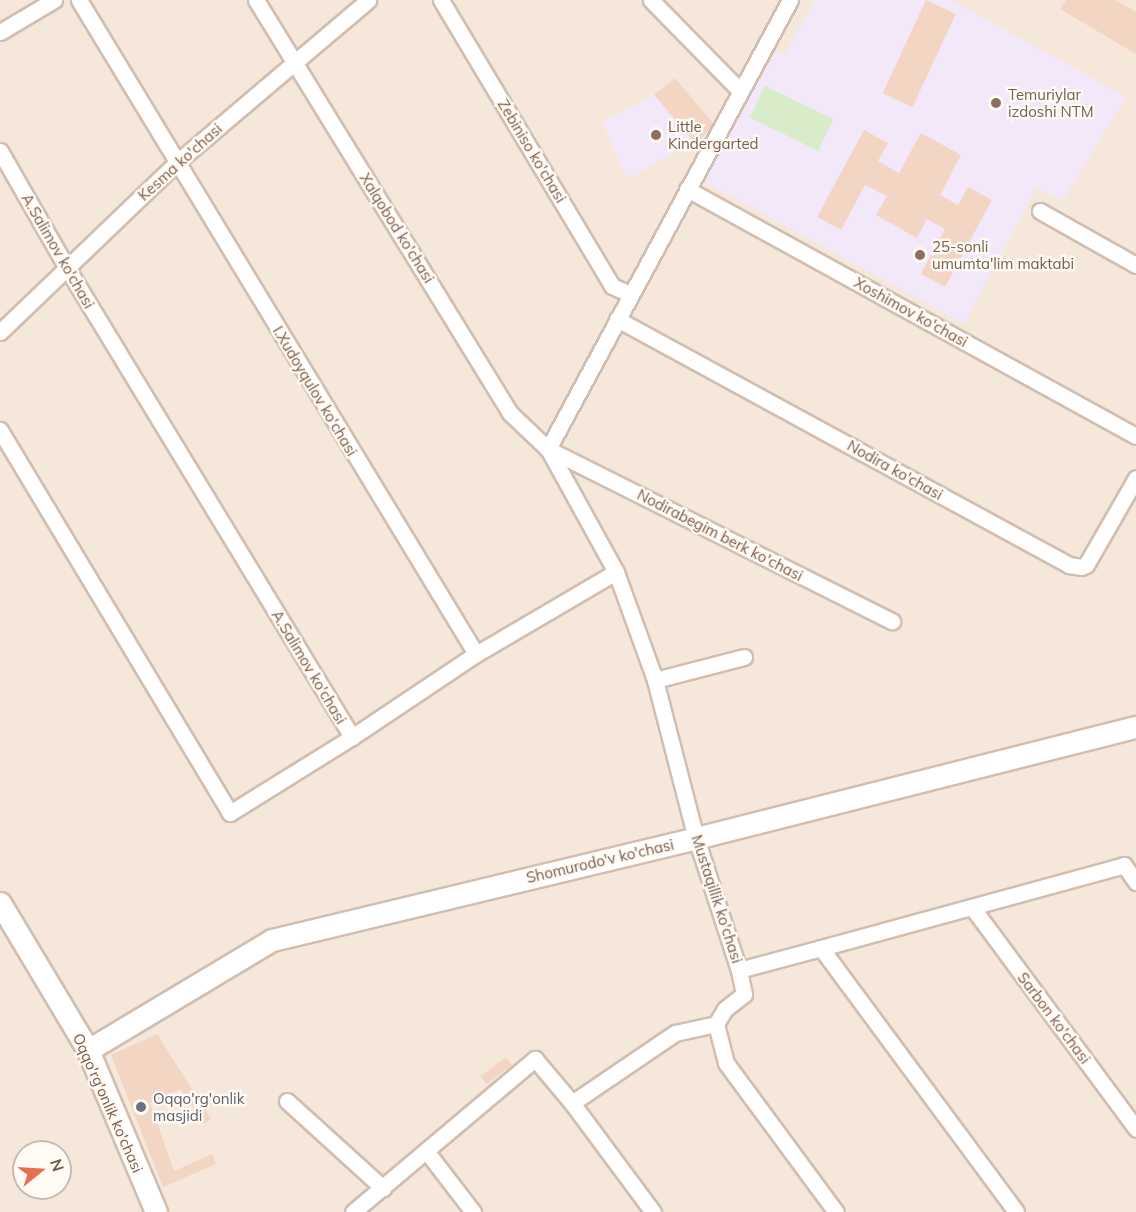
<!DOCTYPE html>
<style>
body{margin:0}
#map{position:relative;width:1136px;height:1212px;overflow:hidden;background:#fdf6ec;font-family:Mulish,sans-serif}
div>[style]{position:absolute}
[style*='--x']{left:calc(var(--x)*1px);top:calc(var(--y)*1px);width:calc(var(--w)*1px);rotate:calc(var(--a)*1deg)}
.residential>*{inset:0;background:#f5e8da}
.education>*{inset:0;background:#f3e8fa}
.green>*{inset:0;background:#d8ecc9;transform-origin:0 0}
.building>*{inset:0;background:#f3d5c3;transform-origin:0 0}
.roads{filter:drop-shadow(2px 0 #d1beb0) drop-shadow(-2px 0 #d1beb0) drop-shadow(0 2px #d1beb0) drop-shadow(0 -2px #d1beb0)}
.street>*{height:15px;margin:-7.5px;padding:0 7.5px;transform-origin:7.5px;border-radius:7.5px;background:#fff}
.secondary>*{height:21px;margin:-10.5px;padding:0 10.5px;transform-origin:10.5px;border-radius:10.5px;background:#fff}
.dots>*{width:16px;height:16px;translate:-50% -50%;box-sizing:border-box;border:3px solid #fffaf3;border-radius:50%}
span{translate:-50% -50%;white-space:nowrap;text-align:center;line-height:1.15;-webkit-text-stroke:4.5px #fffaf3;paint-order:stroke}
.education-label{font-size:15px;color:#785e54}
.left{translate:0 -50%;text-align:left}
.street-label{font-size:15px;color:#7a5c4d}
.worship-label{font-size:15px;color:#5b616d}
.north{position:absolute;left:12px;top:1140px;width:60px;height:60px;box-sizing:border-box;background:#fffaf3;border:2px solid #cabbb1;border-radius:50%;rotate:72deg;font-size:16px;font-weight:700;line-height:24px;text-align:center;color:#7a5c4d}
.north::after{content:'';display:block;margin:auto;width:21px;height:27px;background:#e76f51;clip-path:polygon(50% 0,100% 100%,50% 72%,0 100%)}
</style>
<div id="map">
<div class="residential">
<i style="clip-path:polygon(evenodd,0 0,1136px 0,1136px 1212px,0 1212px,0 0,24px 1152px,60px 1152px,60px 1188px,24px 1188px,24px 1152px)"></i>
</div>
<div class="education">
<i style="clip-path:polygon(815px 0,951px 0,1126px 97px,1063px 200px,1037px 187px,964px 324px,704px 181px,776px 51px,784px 55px)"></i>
<i style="clip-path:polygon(675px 78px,715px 126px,695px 143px,627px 179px,602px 122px,654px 95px)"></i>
</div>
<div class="green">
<i style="left:765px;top:86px;width:76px;height:35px;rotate:26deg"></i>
</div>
<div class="building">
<i style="left:926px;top:0;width:33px;height:103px;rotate:25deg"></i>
<i style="clip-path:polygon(1066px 0,1116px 0,1136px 12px,1136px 54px,1060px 9px)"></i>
<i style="clip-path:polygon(675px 78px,713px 123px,708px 132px,695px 143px,654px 95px)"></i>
<i style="clip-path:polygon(864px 130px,888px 143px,878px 161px,899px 173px,921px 133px,961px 155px,940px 195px,958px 205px,968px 187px,992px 200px,945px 287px,921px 274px,945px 229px,927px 219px,917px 238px,876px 215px,887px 196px,865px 185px,841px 230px,817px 217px)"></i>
<i style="clip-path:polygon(157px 1034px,211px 1119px,204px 1124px,180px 1089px,150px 1103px,174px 1171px,212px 1154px,216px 1164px,163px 1187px,111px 1055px)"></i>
<i style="left:506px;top:1057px;width:10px;height:32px;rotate:53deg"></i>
</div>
<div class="roads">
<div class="street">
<i style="--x:79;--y:0;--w:765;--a:58.74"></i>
<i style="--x:476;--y:654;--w:149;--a:146.2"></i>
<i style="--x:256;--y:0;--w:485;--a:58.4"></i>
<i style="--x:510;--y:413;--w:52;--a:43.5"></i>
<i style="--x:548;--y:449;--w:385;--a:26.6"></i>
<i style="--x:441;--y:0;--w:333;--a:59.1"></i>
<i style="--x:612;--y:286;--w:20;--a:24"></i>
<i style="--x:651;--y:0;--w:127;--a:45.6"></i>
<i style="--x:0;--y:32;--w:63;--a:-30.7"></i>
<i style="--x:0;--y:151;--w:135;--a:60.2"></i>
<i style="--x:67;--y:268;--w:549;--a:58.71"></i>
<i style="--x:352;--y:737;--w:144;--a:148.1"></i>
<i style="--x:230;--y:813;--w:447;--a:-121"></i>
<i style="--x:687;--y:189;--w:512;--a:28.82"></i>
<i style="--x:1040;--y:211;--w:110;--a:29.4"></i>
<i style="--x:617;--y:319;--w:515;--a:28.56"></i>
<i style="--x:1069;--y:565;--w:12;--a:9"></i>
<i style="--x:1081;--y:567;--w:5;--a:-22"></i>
<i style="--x:1086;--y:565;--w:100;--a:-60.1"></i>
<i style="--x:0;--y:332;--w:244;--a:-43.8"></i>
<i style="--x:176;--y:163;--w:252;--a:-40.3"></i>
<i style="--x:548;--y:449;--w:510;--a:-61.68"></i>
<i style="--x:616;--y:572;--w:115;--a:70.1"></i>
<i style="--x:655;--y:680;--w:163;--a:75.5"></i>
<i style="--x:696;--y:838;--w:139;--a:72"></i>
<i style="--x:739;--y:970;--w:85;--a:-15"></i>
<i style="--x:821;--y:948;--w:328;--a:53.5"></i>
<i style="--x:476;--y:654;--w:162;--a:-30.4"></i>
<i style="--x:616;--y:572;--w:141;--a:-118.9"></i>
<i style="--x:655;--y:680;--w:92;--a:-14.5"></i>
<i style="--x:972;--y:907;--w:276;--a:53.5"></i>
<i style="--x:821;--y:948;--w:314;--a:-15.3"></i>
<i style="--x:1124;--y:865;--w:21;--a:55"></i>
<i style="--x:716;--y:1024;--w:40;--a:75.6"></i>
<i style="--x:726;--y:1063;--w:185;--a:53.6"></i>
<i style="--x:287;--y:1101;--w:130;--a:42.2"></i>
<i style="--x:572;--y:1103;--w:125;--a:-34.2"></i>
<i style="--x:675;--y:1033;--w:42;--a:-12.4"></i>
<i style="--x:716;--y:1024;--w:17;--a:-59"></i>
<i style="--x:725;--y:1009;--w:24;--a:-38"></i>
<i style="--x:744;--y:994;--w:25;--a:-102"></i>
<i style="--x:427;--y:1152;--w:76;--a:52.5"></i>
<i style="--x:353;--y:1212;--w:238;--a:-40.1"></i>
<i style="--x:535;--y:1059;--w:57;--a:49.9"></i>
<i style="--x:572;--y:1103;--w:136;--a:53.4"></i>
</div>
<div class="secondary">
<i style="--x:0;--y:903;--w:171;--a:59.1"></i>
<i style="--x:88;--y:1050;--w:176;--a:67.2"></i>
<i style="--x:88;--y:1050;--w:214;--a:-30.9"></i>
<i style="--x:272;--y:940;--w:436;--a:-13.5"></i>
<i style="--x:696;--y:838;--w:454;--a:-14.2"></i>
</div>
</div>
<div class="dots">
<i style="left:996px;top:103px;background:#8d6e63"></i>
<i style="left:656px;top:135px;background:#8d6e63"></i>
<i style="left:920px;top:255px;background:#8d6e63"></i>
<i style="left:141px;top:1107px;background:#6b7280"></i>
</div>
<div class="education-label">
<span class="left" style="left:1008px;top:103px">Temuriylar<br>izdoshi NTM</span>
<span class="left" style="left:668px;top:135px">Little<br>Kindergarted</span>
<span class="left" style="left:932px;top:255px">25-sonli<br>umumta'lim maktabi</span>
</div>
<div class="street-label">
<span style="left:532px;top:151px;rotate:59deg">Zebiniso ko'chasi</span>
<span style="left:180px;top:162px;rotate:-42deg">Kesma ko'chasi</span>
<span style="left:397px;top:228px;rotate:58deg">Xalqobod ko'chasi</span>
<span style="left:58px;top:251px;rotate:60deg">A.Salimov ko'chasi</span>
<span style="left:911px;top:312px;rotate:29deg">Xoshimov ko'chasi</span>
<span style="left:315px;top:391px;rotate:59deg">I.Xudoyqulov ko'chasi</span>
<span style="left:895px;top:470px;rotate:29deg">Nodira ko'chasi</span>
<span style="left:720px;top:535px;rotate:27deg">Nodirabegim berk ko'chasi</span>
<span style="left:309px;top:667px;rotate:59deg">A.Salimov ko'chasi</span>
<span style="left:600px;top:861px;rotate:-13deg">Shomurodo'v ko'chasi</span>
<span style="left:717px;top:899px;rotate:72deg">Mustaqillik ko'chasi</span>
<span style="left:1054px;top:1018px;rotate:53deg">Sarbon ko'chasi</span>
<span style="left:108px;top:1103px;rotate:66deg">Oqqo'rg'onlik ko'chasi</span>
</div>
<div class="worship-label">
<span class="left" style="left:153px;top:1107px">Oqqo'rg'onlik<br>masjidi</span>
</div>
<div class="north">N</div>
</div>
